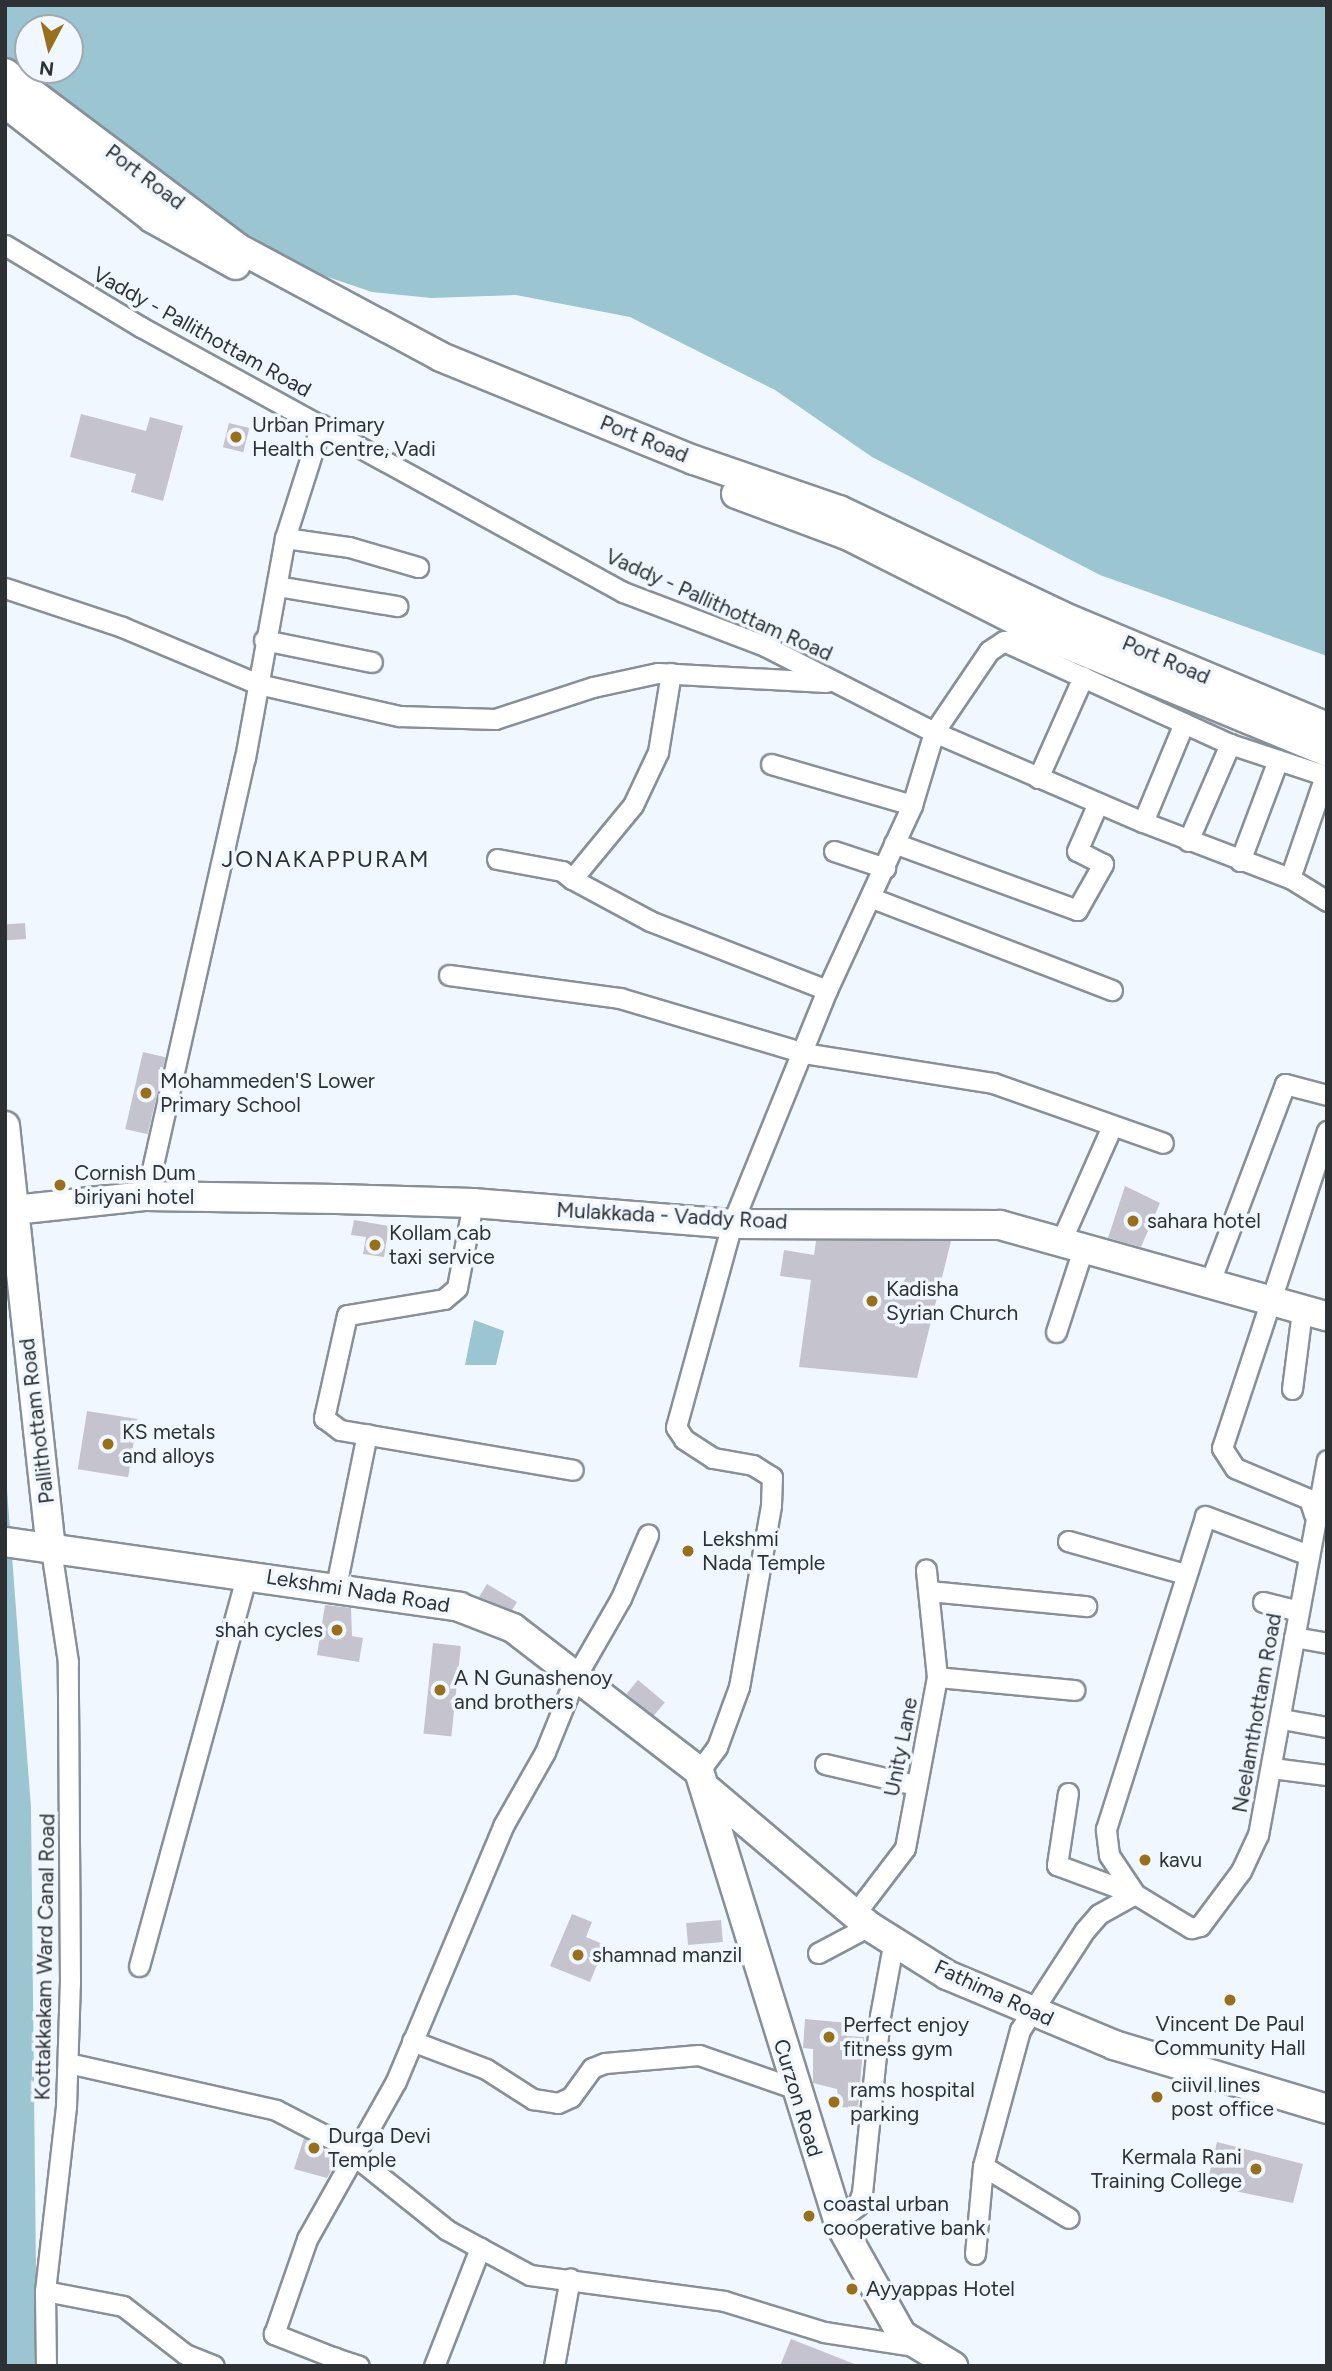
<!DOCTYPE html>
<style>
body{margin:0}
#map{position:relative;width:1332px;height:2371px;overflow:hidden;background:#f0f7fe;font-family:Figtree,sans-serif}
div>[style]{position:absolute}
[style*='--x']{left:calc(var(--x)*1px);top:calc(var(--y)*1px);width:calc(var(--w)*1px);rotate:calc(var(--a)*1deg)}
.water>*{inset:0;background:#9bc5d1}
.building>*{inset:0;background:#c5c3ce;transform-origin:0 0}
.roads{filter:drop-shadow(2px 0 #879098) drop-shadow(-2px 0 #879098) drop-shadow(0 2px #879098) drop-shadow(0 -2px #879098)}
.street>*{height:19px;margin:-9.5px;padding:0 9.5px;transform-origin:9.5px;border-radius:9.5px;background:#fff}
.secondary>*{height:28px;margin:-14px;padding:0 14px;transform-origin:14px;border-radius:14px;background:#fff}
.dots>*{width:19px;height:19px;translate:-50% -50%;box-sizing:border-box;border:4px solid #f0f7fe;border-radius:50%}
span{translate:-50% -50%;white-space:nowrap;text-align:center;line-height:1.15;-webkit-text-stroke:7px #f0f7fe;paint-order:stroke}
.street-label{font-size:21px;color:#2d3134}
.poi-label{font-size:21px;color:#2d3134}
.left{translate:0 -50%;text-align:left}
.right{translate:-100% -50%;text-align:right}
.neighbourhood-label{font-size:23px;color:#2d3134;letter-spacing:2px}
.frame{position:absolute;inset:0;border:7px solid #2d3134;pointer-events:none}
.north{position:absolute;left:14px;top:14px;width:70px;height:70px;box-sizing:border-box;background:#f0f7fe;border:2px solid #a2a8ad;border-radius:50%;rotate:187deg;font-size:19px;font-weight:700;line-height:28px;text-align:center;color:#2d3134}
.north::after{content:'';display:block;margin:auto;width:24px;height:32px;background:#98701c;clip-path:polygon(50% 0,100% 100%,50% 72%,0 100%)}
</style>
<div id="map">
<div class="water">
<i style="clip-path:polygon(evenodd,5px 5px,1327px 5px,1327px 656px,1100px 575px,872px 457px,775px 390px,630px 317px,516px 295px,431px 298px,372px 292px,313px 272px,216px 216px,43px 89px,5px 56px,5px 5px,28px 28px,70px 28px,70px 70px,28px 70px,28px 28px)"></i>
<i style="clip-path:polygon(474px 1320px,504px 1331px,496px 1365px,465px 1365px)"></i>
<i style="clip-path:polygon(5px 1463px,31px 1808px,37px 2366px,5px 2366px)"></i>
</div>
<div class="building">
<i style="clip-path:polygon(81px 414px,146px 431px,150px 417px,183px 426px,163px 501px,131px 492px,136px 474px,70px 457px)"></i>
<i style="left:229px;top:423px;width:21px;height:25px;rotate:14deg"></i>
<i style="left:25px;top:923px;width:16px;height:20px;rotate:86deg"></i>
<i style="left:143px;top:1052px;width:23px;height:79px;rotate:13deg"></i>
<i style="clip-path:polygon(1125px 1186px,1160px 1203px,1141px 1247px,1108px 1238px)"></i>
<i style="clip-path:polygon(354px 1220px,389px 1226px,384px 1257px,363px 1254px,366px 1237px,351px 1235px)"></i>
<i style="clip-path:polygon(816px 1241px,951px 1241px,917px 1378px,799px 1367px,811px 1280px,780px 1276px,784px 1250px,814px 1255px)"></i>
<i style="left:87px;top:1411px;width:51px;height:59px;rotate:9deg"></i>
<i style="clip-path:polygon(487px 1584px,517px 1602px,512px 1610px,479px 1597px)"></i>
<i style="clip-path:polygon(325px 1605px,351px 1608px,352px 1636px,363px 1638px,359px 1662px,317px 1655px)"></i>
<i style="left:433px;top:1643px;width:28px;height:91px;rotate:6deg"></i>
<i style="left:638px;top:1680px;width:35px;height:18px;rotate:40deg"></i>
<i style="clip-path:polygon(572px 1914px,592px 1922px,586px 1937px,605px 1945px,590px 1982px,550px 1966px)"></i>
<i style="left:721px;top:1920px;width:22px;height:35px;rotate:85deg"></i>
<i style="clip-path:polygon(805px 2019px,848px 2023px,847px 2036px,864px 2037px,858px 2108px,839px 2107px,837px 2089px,813px 2083px,813px 2049px,803px 2048px)"></i>
<i style="clip-path:polygon(304px 2138px,338px 2159px,327px 2178px,294px 2169px)"></i>
<i style="clip-path:polygon(1217px 2142px,1303px 2164px,1293px 2203px,1225px 2189px,1227px 2180px,1209px 2175px)"></i>
<i style="clip-path:polygon(791px 2339px,857px 2365px,856px 2366px,780px 2366px)"></i>
</div>
<div class="roads">
<div class="street">
<i style="--x:5;--y:245;--w:159;--a:31.1"></i>
<i style="--x:141;--y:327;--w:550;--a:28.8"></i>
<i style="--x:623;--y:592;--w:152;--a:20.8"></i>
<i style="--x:765;--y:646;--w:190;--a:27"></i>
<i style="--x:934;--y:732;--w:228;--a:23.3"></i>
<i style="--x:1143;--y:822;--w:157;--a:20.9"></i>
<i style="--x:1290;--y:878;--w:44;--a:31.9"></i>
<i style="--x:285;--y:538;--w:65;--a:8"></i>
<i style="--x:349;--y:547;--w:72;--a:16.2"></i>
<i style="--x:277;--y:586;--w:122;--a:9.5"></i>
<i style="--x:5;--y:588;--w:123;--a:18.4"></i>
<i style="--x:122;--y:627;--w:147;--a:22.7"></i>
<i style="--x:258;--y:684;--w:145;--a:12.8"></i>
<i style="--x:399;--y:716;--w:96;--a:1.8"></i>
<i style="--x:495;--y:719;--w:103;--a:-18.1"></i>
<i style="--x:593;--y:687;--w:66;--a:-12.2"></i>
<i style="--x:658;--y:673;--w:168;--a:3.1"></i>
<i style="--x:264;--y:640;--w:110;--a:11.5"></i>
<i style="--x:1008;--y:643;--w:244;--a:24.5"></i>
<i style="--x:1230;--y:744;--w:102;--a:18.3"></i>
<i style="--x:771;--y:764;--w:147;--a:16.2"></i>
<i style="--x:1038;--y:778;--w:111;--a:-66"></i>
<i style="--x:1143;--y:822;--w:107;--a:-67.5"></i>
<i style="--x:1188;--y:841;--w:106;--a:-66.6"></i>
<i style="--x:894;--y:843;--w:195;--a:20.1"></i>
<i style="--x:1077;--y:910;--w:53;--a:-60.5"></i>
<i style="--x:1103;--y:864;--w:29;--a:-153"></i>
<i style="--x:1077;--y:851;--w:52;--a:-66.4"></i>
<i style="--x:834;--y:851;--w:54;--a:18.4"></i>
<i style="--x:497;--y:859;--w:66;--a:10.5"></i>
<i style="--x:562;--y:871;--w:13;--a:39"></i>
<i style="--x:572;--y:879;--w:96;--a:-50.5"></i>
<i style="--x:633;--y:805;--w:59;--a:-64.7"></i>
<i style="--x:658;--y:752;--w:80;--a:-80.7"></i>
<i style="--x:1240;--y:861;--w:108;--a:-69.4"></i>
<i style="--x:1290;--y:878;--w:108;--a:-71.1"></i>
<i style="--x:572;--y:879;--w:89;--a:28.3"></i>
<i style="--x:650;--y:921;--w:190;--a:21.3"></i>
<i style="--x:872;--y:898;--w:257;--a:21"></i>
<i style="--x:449;--y:975;--w:173;--a:7.7"></i>
<i style="--x:620;--y:998;--w:192;--a:16.6"></i>
<i style="--x:804;--y:1053;--w:191;--a:9"></i>
<i style="--x:993;--y:1083;--w:180;--a:19.4"></i>
<i style="--x:146;--y:1196;--w:449;--a:-77.3"></i>
<i style="--x:245;--y:758;--w:224;--a:-79.7"></i>
<i style="--x:285;--y:538;--w:119;--a:-72.3"></i>
<i style="--x:473;--y:1203;--w:86;--a:100.7"></i>
<i style="--x:457;--y:1288;--w:17;--a:140"></i>
<i style="--x:444;--y:1299;--w:98;--a:170.6"></i>
<i style="--x:347;--y:1315;--w:106;--a:102.6"></i>
<i style="--x:324;--y:1418;--w:20;--a:37"></i>
<i style="--x:340;--y:1430;--w:236;--a:9.7"></i>
<i style="--x:1062;--y:1239;--w:124;--a:-66.1"></i>
<i style="--x:1208;--y:1287;--w:217;--a:-69.2"></i>
<i style="--x:1285;--y:1084;--w:43;--a:14.7"></i>
<i style="--x:1056;--y:1332;--w:90;--a:-72"></i>
<i style="--x:1292;--y:1389;--w:79;--a:-82.7"></i>
<i style="--x:1314;--y:1514;--w:16;--a:-108"></i>
<i style="--x:1309;--y:1499;--w:80;--a:-157.3"></i>
<i style="--x:1235;--y:1468;--w:24;--a:-123"></i>
<i style="--x:1222;--y:1448;--w:334;--a:-71.7"></i>
<i style="--x:1068;--y:1541;--w:122;--a:15.8"></i>
<i style="--x:336;--y:1586;--w:155;--a:-78.5"></i>
<i style="--x:929;--y:1591;--w:158;--a:5.5"></i>
<i style="--x:1263;--y:1602;--w:36;--a:14"></i>
<i style="--x:1294;--y:1637;--w:34;--a:10"></i>
<i style="--x:937;--y:1677;--w:138;--a:5.4"></i>
<i style="--x:1282;--y:1719;--w:46;--a:10.1"></i>
<i style="--x:825;--y:1764;--w:93;--a:13"></i>
<i style="--x:1272;--y:1768;--w:55;--a:7.3"></i>
<i style="--x:699;--y:1771;--w:30;--a:-53"></i>
<i style="--x:717;--y:1747;--w:64;--a:-69.9"></i>
<i style="--x:739;--y:1687;--w:185;--a:-80"></i>
<i style="--x:771;--y:1505;--w:28;--a:-88"></i>
<i style="--x:772;--y:1477;--w:22;--a:-148"></i>
<i style="--x:753;--y:1465;--w:41;--a:-170.1"></i>
<i style="--x:713;--y:1458;--w:35;--a:-147"></i>
<i style="--x:684;--y:1439;--w:14;--a:-124"></i>
<i style="--x:676;--y:1427;--w:211;--a:-74.6"></i>
<i style="--x:732;--y:1224;--w:253;--a:-67.9"></i>
<i style="--x:827;--y:990;--w:204;--a:-65.3"></i>
<i style="--x:912;--y:805;--w:76;--a:-73.2"></i>
<i style="--x:934;--y:732;--w:98;--a:-55.8"></i>
<i style="--x:989;--y:651;--w:18;--a:-34"></i>
<i style="--x:1004;--y:641;--w:43;--a:-4"></i>
<i style="--x:1068;--y:1793;--w:73;--a:98.7"></i>
<i style="--x:1057;--y:1865;--w:83;--a:20.4"></i>
<i style="--x:1135;--y:1894;--w:47;--a:-123.7"></i>
<i style="--x:1109;--y:1855;--w:26;--a:-97"></i>
<i style="--x:1106;--y:1829;--w:328;--a:-72.4"></i>
<i style="--x:1205;--y:1516;--w:108;--a:20.6"></i>
<i style="--x:854;--y:1915;--w:84;--a:-52.7"></i>
<i style="--x:905;--y:1848;--w:174;--a:-79.4"></i>
<i style="--x:937;--y:1677;--w:108;--a:-95.9"></i>
<i style="--x:818;--y:1953;--w:58;--a:-27.9"></i>
<i style="--x:139;--y:1966;--w:407;--a:-74.6"></i>
<i style="--x:412;--y:2041;--w:79;--a:20.7"></i>
<i style="--x:486;--y:2069;--w:56;--a:32.6"></i>
<i style="--x:533;--y:2099;--w:25;--a:9"></i>
<i style="--x:558;--y:2103;--w:14;--a:-25"></i>
<i style="--x:571;--y:2097;--w:36;--a:-54"></i>
<i style="--x:592;--y:2068;--w:14;--a:-21"></i>
<i style="--x:605;--y:2063;--w:94;--a:-4.9"></i>
<i style="--x:699;--y:2055;--w:101;--a:19.2"></i>
<i style="--x:68;--y:2063;--w:213;--a:12.7"></i>
<i style="--x:276;--y:2110;--w:68;--a:27.3"></i>
<i style="--x:336;--y:2141;--w:142;--a:38.7"></i>
<i style="--x:447;--y:2230;--w:94;--a:28.5"></i>
<i style="--x:530;--y:2275;--w:196;--a:7.6"></i>
<i style="--x:724;--y:2301;--w:105;--a:17.2"></i>
<i style="--x:824;--y:2332;--w:90;--a:8.9"></i>
<i style="--x:983;--y:2166;--w:141;--a:-74.8"></i>
<i style="--x:1020;--y:2030;--w:119;--a:-57"></i>
<i style="--x:1085;--y:1930;--w:21;--a:-49"></i>
<i style="--x:1099;--y:1914;--w:41;--a:-29.1"></i>
<i style="--x:1135;--y:1894;--w:66;--a:31.3"></i>
<i style="--x:1191;--y:1928;--w:9;--a:-13"></i>
<i style="--x:1200;--y:1926;--w:69;--a:-53.3"></i>
<i style="--x:1241;--y:1871;--w:40;--a:-65"></i>
<i style="--x:1258;--y:1835;--w:381;--a:-79.6"></i>
<i style="--x:838;--y:2221;--w:24;--a:-38"></i>
<i style="--x:857;--y:2206;--w:14;--a:-69"></i>
<i style="--x:862;--y:2193;--w:178;--a:-84.2"></i>
<i style="--x:880;--y:2016;--w:77;--a:-79.6"></i>
<i style="--x:975;--y:2254;--w:88;--a:-84.8"></i>
<i style="--x:983;--y:2166;--w:100;--a:31.2"></i>
<i style="--x:45;--y:2291;--w:79;--a:10.9"></i>
<i style="--x:123;--y:2306;--w:78;--a:37.7"></i>
<i style="--x:185;--y:2354;--w:31;--a:22"></i>
<i style="--x:335;--y:2358;--w:25;--a:18"></i>
<i style="--x:46;--y:2366;--w:75;--a:-90.8"></i>
<i style="--x:45;--y:2291;--w:185;--a:-83.5"></i>
<i style="--x:66;--y:2107;--w:124;--a:-88.2"></i>
<i style="--x:70;--y:1983;--w:321;--a:-90.4"></i>
<i style="--x:68;--y:1662;--w:114;--a:-98.6"></i>
<i style="--x:332;--y:2366;--w:9;--a:-69"></i>
<i style="--x:335;--y:2358;--w:66;--a:-158.5"></i>
<i style="--x:274;--y:2334;--w:101;--a:-70.8"></i>
<i style="--x:307;--y:2239;--w:181;--a:-60.6"></i>
<i style="--x:396;--y:2081;--w:277;--a:-67.2"></i>
<i style="--x:503;--y:1826;--w:85;--a:-60.4"></i>
<i style="--x:545;--y:1752;--w:80;--a:-67.9"></i>
<i style="--x:575;--y:1678;--w:92;--a:-60.1"></i>
<i style="--x:621;--y:1598;--w:69;--a:-66.8"></i>
<i style="--x:434;--y:2366;--w:127;--a:-68.7"></i>
<i style="--x:554;--y:2366;--w:89;--a:-79.7"></i>
</div>
<div class="secondary">
<i style="--x:5;--y:73;--w:291;--a:36.9"></i>
<i style="--x:238;--y:248;--w:230;--a:28.2"></i>
<i style="--x:441;--y:357;--w:273;--a:22.2"></i>
<i style="--x:694;--y:460;--w:153;--a:19"></i>
<i style="--x:839;--y:510;--w:247;--a:25.4"></i>
<i style="--x:1062;--y:616;--w:287;--a:22.7"></i>
<i style="--x:5;--y:103;--w:187;--a:38"></i>
<i style="--x:152;--y:218;--w:96;--a:29.2"></i>
<i style="--x:736;--y:494;--w:121;--a:20.4"></i>
<i style="--x:849;--y:536;--w:226;--a:26.8"></i>
<i style="--x:1051;--y:638;--w:299;--a:22.4"></i>
<i style="--x:5;--y:1126;--w:425;--a:83.8"></i>
<i style="--x:5;--y:1211;--w:142;--a:-6.1"></i>
<i style="--x:146;--y:1196;--w:191;--a:0.9"></i>
<i style="--x:337;--y:1199;--w:136;--a:1.7"></i>
<i style="--x:473;--y:1203;--w:260;--a:4.6"></i>
<i style="--x:732;--y:1224;--w:268;--a:0.2"></i>
<i style="--x:1000;--y:1225;--w:339;--a:15.6"></i>
<i style="--x:5;--y:1542;--w:459;--a:8.1"></i>
<i style="--x:459;--y:1607;--w:58;--a:21.3"></i>
<i style="--x:513;--y:1628;--w:235;--a:37.6"></i>
<i style="--x:699;--y:1771;--w:471;--a:72.8"></i>
<i style="--x:838;--y:2221;--w:131;--a:60.7"></i>
<i style="--x:902;--y:2335;--w:60;--a:31.3"></i>
<i style="--x:708;--y:1790;--w:211;--a:40.2"></i>
<i style="--x:869;--y:1926;--w:92;--a:32.1"></i>
<i style="--x:947;--y:1975;--w:181;--a:22.7"></i>
<i style="--x:1114;--y:2045;--w:222;--a:16.7"></i>
</div>
</div>
<div class="dots">
<i style="left:236px;top:437px;background:#98701c"></i>
<i style="left:146px;top:1093px;background:#98701c"></i>
<i style="left:60px;top:1185px;background:#98701c"></i>
<i style="left:1133px;top:1221px;background:#98701c"></i>
<i style="left:375px;top:1245px;background:#98701c"></i>
<i style="left:872px;top:1301px;background:#98701c"></i>
<i style="left:108px;top:1444px;background:#98701c"></i>
<i style="left:688px;top:1551px;background:#98701c"></i>
<i style="left:337px;top:1630px;background:#98701c"></i>
<i style="left:440px;top:1690px;background:#98701c"></i>
<i style="left:1145px;top:1860px;background:#98701c"></i>
<i style="left:578px;top:1955px;background:#98701c"></i>
<i style="left:1230px;top:2000px;background:#98701c"></i>
<i style="left:829px;top:2037px;background:#98701c"></i>
<i style="left:1157px;top:2097px;background:#98701c"></i>
<i style="left:834px;top:2102px;background:#98701c"></i>
<i style="left:314px;top:2148px;background:#98701c"></i>
<i style="left:1256px;top:2169px;background:#98701c"></i>
<i style="left:809px;top:2216px;background:#98701c"></i>
<i style="left:852px;top:2289px;background:#98701c"></i>
</div>
<div class="street-label">
<span style="left:145px;top:177px;rotate:37deg">Port Road</span>
<span style="left:202px;top:332px;rotate:29deg">Vaddy - Pallithottam Road</span>
<span style="left:644px;top:439px;rotate:22deg">Port Road</span>
<span style="left:719px;top:605px;rotate:24deg">Vaddy - Pallithottam Road</span>
<span style="left:1166px;top:660px;rotate:23deg">Port Road</span>
<span style="left:672px;top:1216px;rotate:3deg">Mulakkada - Vaddy Road</span>
<span style="left:37px;top:1421px;rotate:-97deg">Pallithottam Road</span>
<span style="left:358px;top:1591px;rotate:9deg">Lekshmi Nada Road</span>
<span style="left:1257px;top:1713px;rotate:-80deg">Neelamthottam Road</span>
<span style="left:901px;top:1747px;rotate:-79deg">Unity Lane</span>
<span style="left:45px;top:1957px;rotate:-89deg">Kottakkakam Ward Canal Road</span>
<span style="left:994px;top:1993px;rotate:25deg">Fathima Road</span>
<span style="left:798px;top:2098px;rotate:73deg">Curzon Road</span>
</div>
<div class="poi-label">
<span class="left" style="left:252px;top:437px">Urban Primary<br>Health Centre, Vadi</span>
<span class="left" style="left:160px;top:1093px">Mohammeden'S Lower<br>Primary School</span>
<span class="left" style="left:74px;top:1185px">Cornish Dum<br>biriyani hotel</span>
<span class="left" style="left:1147px;top:1221px">sahara hotel</span>
<span class="left" style="left:389px;top:1245px">Kollam cab<br>taxi service</span>
<span class="left" style="left:886px;top:1301px">Kadisha<br>Syrian Church</span>
<span class="left" style="left:122px;top:1444px">KS metals<br>and alloys</span>
<span class="left" style="left:702px;top:1551px">Lekshmi<br>Nada Temple</span>
<span class="right" style="left:323px;top:1630px">shah cycles</span>
<span class="left" style="left:454px;top:1690px">A N Gunashenoy<br>and brothers</span>
<span class="left" style="left:1159px;top:1860px">kavu</span>
<span class="left" style="left:592px;top:1955px">shamnad manzil</span>
<span style="left:1230px;top:2036px">Vincent De Paul<br>Community Hall</span>
<span class="left" style="left:843px;top:2037px">Perfect enjoy<br>fitness gym</span>
<span class="left" style="left:1171px;top:2097px">ciivil lines<br>post office</span>
<span class="left" style="left:850px;top:2102px">rams hospital<br>parking</span>
<span class="left" style="left:328px;top:2148px">Durga Devi<br>Temple</span>
<span class="right" style="left:1242px;top:2169px">Kermala Rani<br>Training College</span>
<span class="left" style="left:823px;top:2216px">coastal urban<br>cooperative bank</span>
<span class="left" style="left:866px;top:2289px">Ayyappas Hotel</span>
</div>
<div class="neighbourhood-label">
<span style="left:326px;top:859px">JONAKAPPURAM</span>
</div>
<div class="frame"></div>
<div class="north">N</div>
</div>
